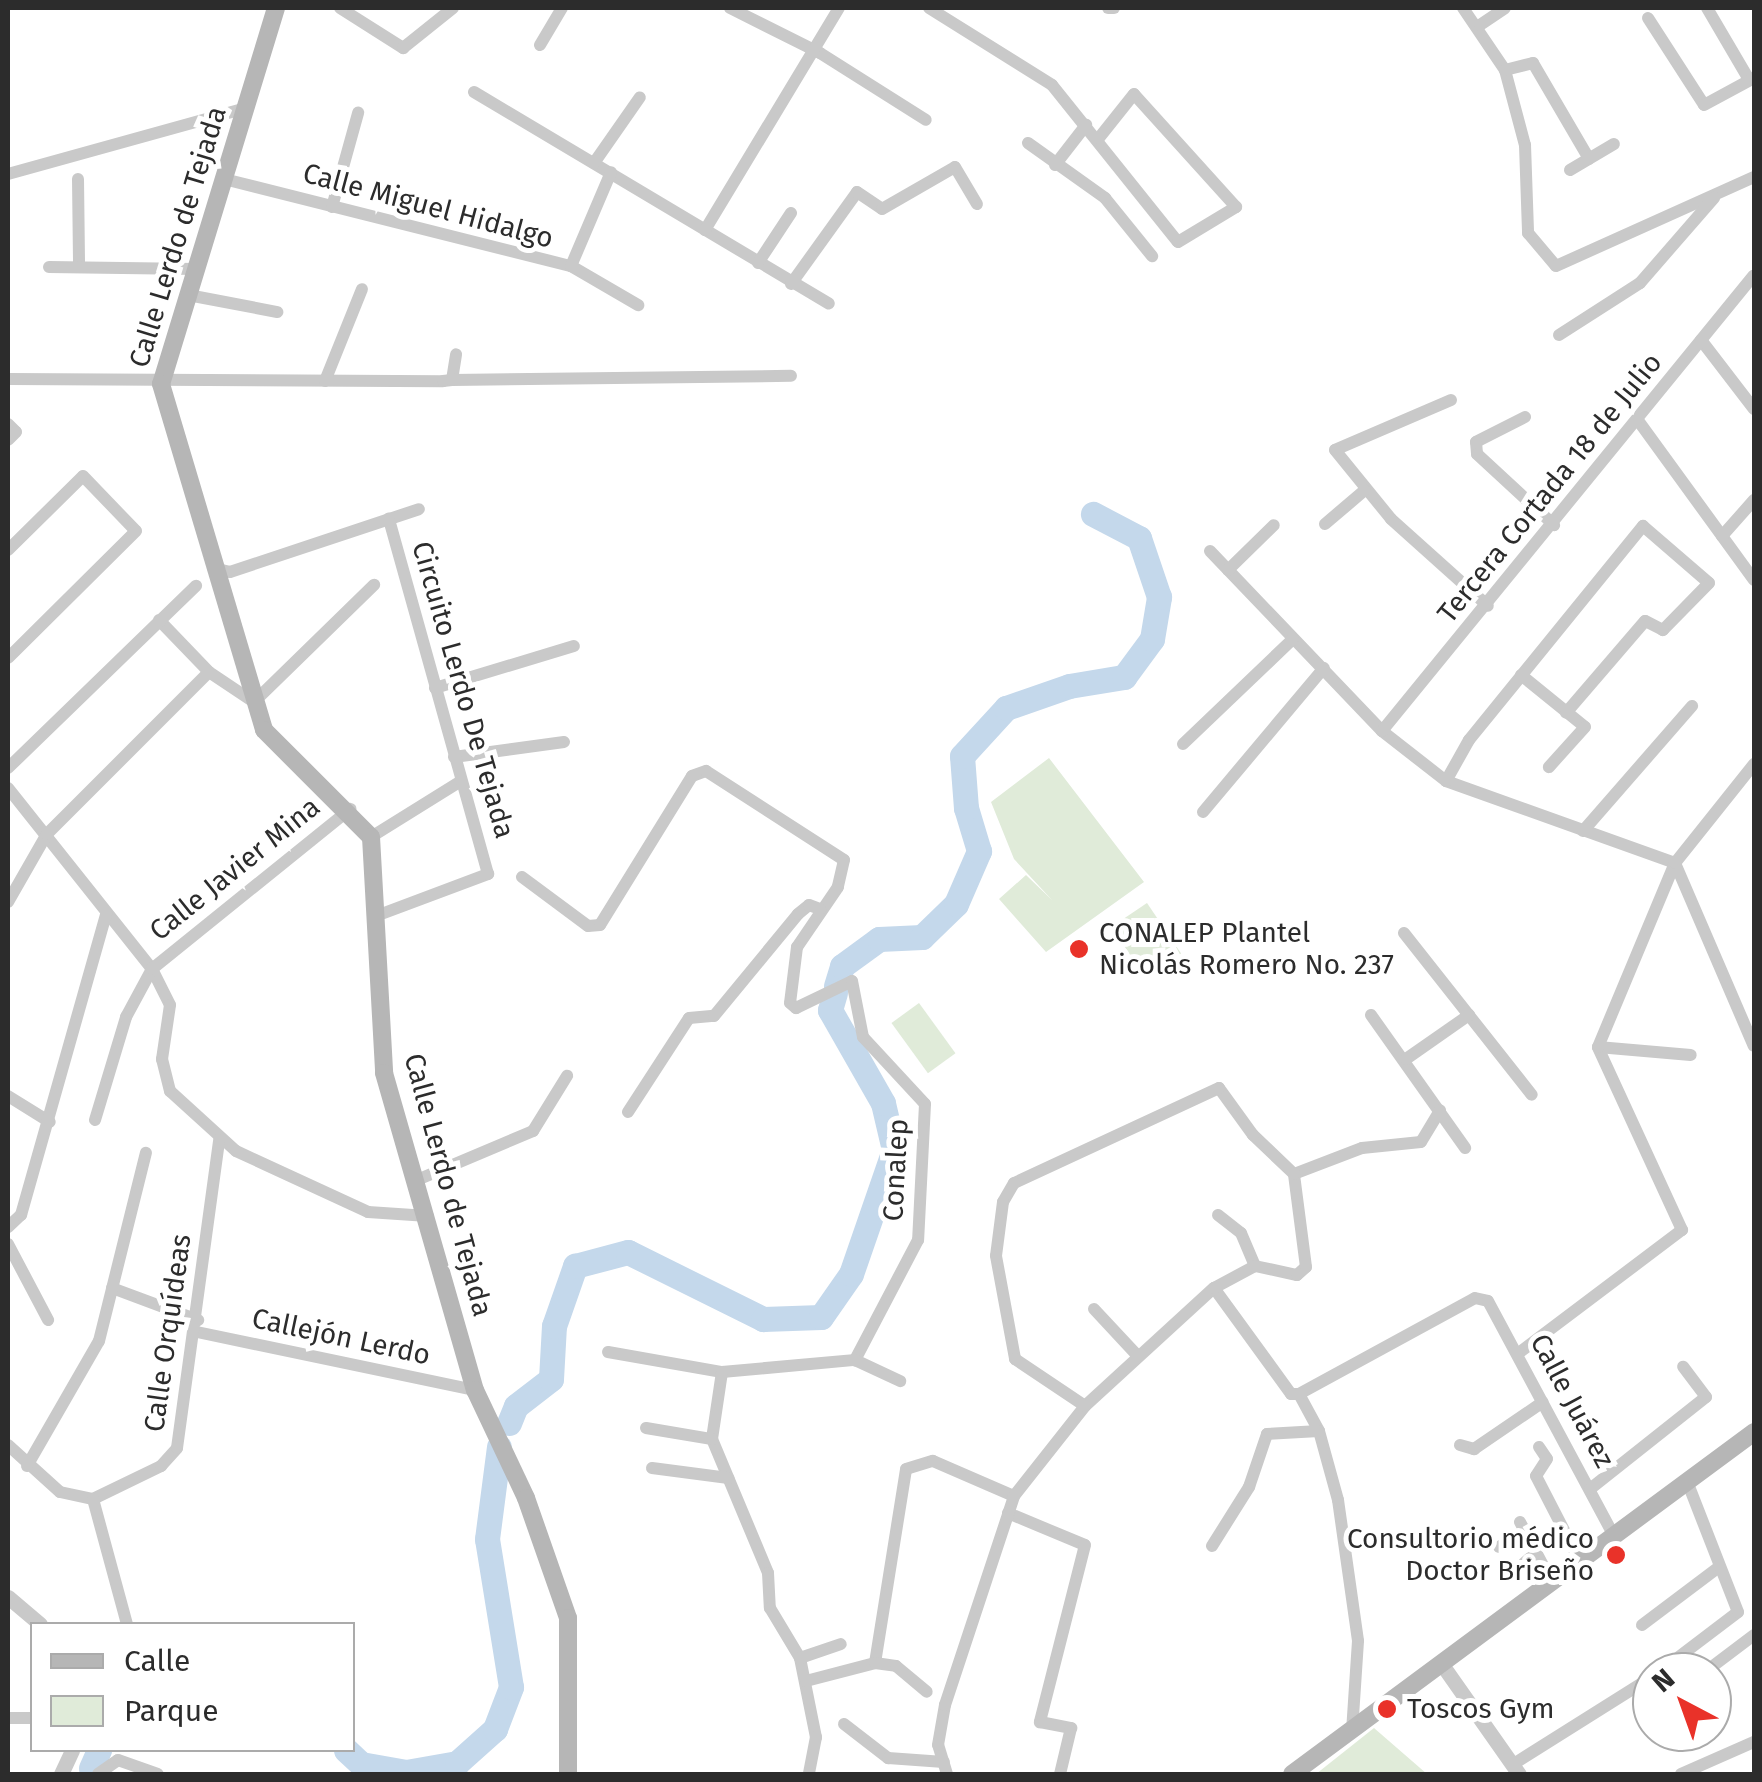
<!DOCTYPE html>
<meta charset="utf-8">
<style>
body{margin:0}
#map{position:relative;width:1762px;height:1782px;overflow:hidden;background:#fff;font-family:"Fira Sans",sans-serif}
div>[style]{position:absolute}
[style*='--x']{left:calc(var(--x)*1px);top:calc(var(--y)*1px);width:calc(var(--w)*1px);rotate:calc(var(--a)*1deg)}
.green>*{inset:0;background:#e0ebd9;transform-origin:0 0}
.river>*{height:25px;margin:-12.5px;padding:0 12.5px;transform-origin:12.5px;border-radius:12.5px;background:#c4d8eb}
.minor>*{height:12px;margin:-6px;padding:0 6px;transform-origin:6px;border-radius:6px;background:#c9c9c9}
.tertiary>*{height:15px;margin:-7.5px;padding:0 7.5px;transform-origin:7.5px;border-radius:7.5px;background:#c9c9c9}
.secondary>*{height:18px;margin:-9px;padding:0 9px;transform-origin:9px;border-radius:9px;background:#b6b6b6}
.dots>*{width:28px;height:28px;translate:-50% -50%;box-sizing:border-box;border:5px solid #fff;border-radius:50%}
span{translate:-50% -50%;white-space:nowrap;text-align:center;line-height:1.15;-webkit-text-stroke:10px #fff;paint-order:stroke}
.street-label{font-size:28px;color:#2c2c2c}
.poi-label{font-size:28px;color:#2c2c2c}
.left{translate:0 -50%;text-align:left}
.right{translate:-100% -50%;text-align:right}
.frame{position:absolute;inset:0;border:10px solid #2c2c2c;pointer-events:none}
.legend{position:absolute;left:30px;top:1622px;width:325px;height:130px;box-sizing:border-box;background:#fff;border:2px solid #ababab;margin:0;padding:12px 18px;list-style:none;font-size:30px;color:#2c2c2c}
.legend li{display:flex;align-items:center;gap:20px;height:50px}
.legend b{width:50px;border:2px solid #ababab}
.north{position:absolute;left:1632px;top:1652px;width:100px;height:100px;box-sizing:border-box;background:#fff;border:2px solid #ababab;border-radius:50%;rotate:319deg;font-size:28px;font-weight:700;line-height:40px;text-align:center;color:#2c2c2c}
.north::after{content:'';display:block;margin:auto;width:35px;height:45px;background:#e93229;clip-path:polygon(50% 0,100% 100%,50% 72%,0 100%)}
</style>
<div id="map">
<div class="green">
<i style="clip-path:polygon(1049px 758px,1144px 882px,1046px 952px,999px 899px,1026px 875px,1052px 900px,1014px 859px,991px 802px)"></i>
<i style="left:1147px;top:903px;width:61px;height:43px;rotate:56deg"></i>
<i style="left:919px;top:1003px;width:62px;height:34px;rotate:54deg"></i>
<i style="clip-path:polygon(1374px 1728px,1427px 1774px,1316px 1774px)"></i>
</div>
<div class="river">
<i style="--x:836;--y:986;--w:21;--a:-73"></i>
<i style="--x:842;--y:966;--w:46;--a:-36.1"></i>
<i style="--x:879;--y:939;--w:43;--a:-2.7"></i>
<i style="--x:922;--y:937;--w:47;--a:-44.1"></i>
<i style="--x:956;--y:904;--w:58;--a:-66.5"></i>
<i style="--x:979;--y:851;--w:45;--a:-106.8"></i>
<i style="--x:966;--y:808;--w:52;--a:-94.4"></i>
<i style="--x:962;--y:756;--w:65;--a:-47.5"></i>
<i style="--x:1006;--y:708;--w:67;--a:-19.2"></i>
<i style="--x:1069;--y:686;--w:56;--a:-9.3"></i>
<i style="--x:1124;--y:677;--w:47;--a:-53.6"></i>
<i style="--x:1152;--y:639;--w:43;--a:-80.5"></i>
<i style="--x:1159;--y:597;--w:62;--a:-108.7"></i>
<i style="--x:1139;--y:538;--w:52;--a:-152.4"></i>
<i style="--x:509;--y:1423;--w:18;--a:-68"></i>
<i style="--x:516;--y:1406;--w:44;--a:-37.6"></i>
<i style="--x:551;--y:1379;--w:53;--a:-86.8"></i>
<i style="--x:554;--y:1326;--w:64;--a:-70.7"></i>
<i style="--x:575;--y:1266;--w:55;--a:-14.8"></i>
<i style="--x:628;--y:1252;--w:151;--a:26.4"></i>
<i style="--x:763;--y:1319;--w:58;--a:-2"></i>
<i style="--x:821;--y:1317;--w:52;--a:-55.1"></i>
<i style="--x:851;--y:1274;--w:131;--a:-70.9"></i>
<i style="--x:894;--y:1150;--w:48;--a:-103.2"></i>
<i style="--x:883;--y:1103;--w:107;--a:-119.7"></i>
<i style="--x:830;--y:1010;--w:18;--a:-74"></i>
<i style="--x:346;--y:1750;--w:21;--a:43"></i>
<i style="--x:361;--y:1764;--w:46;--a:10.1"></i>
<i style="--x:406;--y:1772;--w:52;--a:-10"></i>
<i style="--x:457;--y:1763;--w:51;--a:-41.8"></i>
<i style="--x:495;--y:1729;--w:45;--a:-69.1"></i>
<i style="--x:511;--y:1687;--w:150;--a:-99.2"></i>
<i style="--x:487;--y:1539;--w:93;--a:-82.6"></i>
<i style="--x:91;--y:1768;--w:20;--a:-66"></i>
</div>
<div class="minor">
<i style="--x:340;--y:8;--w:75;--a:32.4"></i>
<i style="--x:403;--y:48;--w:64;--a:-38.7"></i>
<i style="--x:730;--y:8;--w:101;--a:26.6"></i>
<i style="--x:820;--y:53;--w:125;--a:32.3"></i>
<i style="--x:929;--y:8;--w:145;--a:32"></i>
<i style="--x:1052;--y:85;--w:201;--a:51.3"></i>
<i style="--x:1178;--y:242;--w:68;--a:-31.1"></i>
<i style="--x:1236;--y:207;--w:152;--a:-132.1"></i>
<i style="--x:1134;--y:94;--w:56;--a:128.5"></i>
<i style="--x:1108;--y:8;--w:6;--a:0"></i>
<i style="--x:1463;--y:8;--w:75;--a:55.9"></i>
<i style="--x:1505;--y:70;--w:78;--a:75.1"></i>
<i style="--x:1525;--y:145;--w:88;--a:88"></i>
<i style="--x:1528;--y:233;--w:43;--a:49.7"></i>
<i style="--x:1556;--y:266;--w:217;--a:-24.2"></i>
<i style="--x:1707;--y:8;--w:81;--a:59.6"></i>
<i style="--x:1648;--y:18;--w:103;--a:57.2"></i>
<i style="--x:1704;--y:105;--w:57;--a:-28.4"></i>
<i style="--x:1480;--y:25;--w:30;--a:-34"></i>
<i style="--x:540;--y:45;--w:43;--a:-59.3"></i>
<i style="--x:1505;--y:70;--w:29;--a:-14"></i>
<i style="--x:1533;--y:63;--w:111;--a:59.7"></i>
<i style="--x:474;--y:92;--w:413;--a:30.8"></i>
<i style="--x:1028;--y:143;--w:95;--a:35.5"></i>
<i style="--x:1105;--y:198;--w:75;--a:51"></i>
<i style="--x:594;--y:163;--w:80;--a:-55.1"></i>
<i style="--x:1055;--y:165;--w:51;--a:-52.2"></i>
<i style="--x:1570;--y:170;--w:51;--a:-30.6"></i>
<i style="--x:8;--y:174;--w:247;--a:-15.5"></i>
<i style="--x:78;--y:179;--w:88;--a:89.3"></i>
<i style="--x:224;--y:179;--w:358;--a:14.1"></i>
<i style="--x:571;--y:266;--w:78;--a:30.2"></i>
<i style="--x:332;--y:207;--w:98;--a:-74.5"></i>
<i style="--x:705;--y:230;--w:259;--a:-58.9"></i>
<i style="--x:758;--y:263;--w:60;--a:-56.6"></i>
<i style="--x:571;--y:266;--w:102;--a:-66.9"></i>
<i style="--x:49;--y:267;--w:147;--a:0.8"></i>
<i style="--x:791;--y:284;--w:113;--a:-54.3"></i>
<i style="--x:857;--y:192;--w:30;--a:34"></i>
<i style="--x:882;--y:209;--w:84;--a:-29.9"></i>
<i style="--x:955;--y:167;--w:43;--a:59.3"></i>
<i style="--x:188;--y:295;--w:91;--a:10.8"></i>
<i style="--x:1559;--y:335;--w:96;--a:-32.7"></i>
<i style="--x:1640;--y:283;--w:113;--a:-49"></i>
<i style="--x:1701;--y:340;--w:87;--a:52.5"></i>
<i style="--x:8;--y:379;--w:435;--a:0.3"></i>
<i style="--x:443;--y:381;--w:9;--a:-6"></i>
<i style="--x:452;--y:380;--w:26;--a:-81"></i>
<i style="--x:452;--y:380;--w:339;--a:-0.7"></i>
<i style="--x:325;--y:381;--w:99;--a:-68.1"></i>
<i style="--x:1451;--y:400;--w:126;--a:156.7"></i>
<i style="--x:1335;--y:450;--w:89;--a:50.9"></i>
<i style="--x:1391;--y:519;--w:130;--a:41.9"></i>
<i style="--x:1525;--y:417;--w:55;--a:153"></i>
<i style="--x:1476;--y:442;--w:12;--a:85"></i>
<i style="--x:1477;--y:454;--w:105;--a:42.7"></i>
<i style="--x:1637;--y:419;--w:199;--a:54"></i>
<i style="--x:8;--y:424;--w:11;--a:45"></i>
<i style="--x:16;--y:432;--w:11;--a:135"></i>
<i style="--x:1325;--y:524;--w:52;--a:-40.4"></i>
<i style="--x:1722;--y:536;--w:48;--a:-48.4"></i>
<i style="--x:8;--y:550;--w:105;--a:-44.6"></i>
<i style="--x:83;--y:476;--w:76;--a:46.1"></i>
<i style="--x:136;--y:531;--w:180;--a:135.2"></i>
<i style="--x:1210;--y:551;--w:249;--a:46.3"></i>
<i style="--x:1382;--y:731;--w:81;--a:38"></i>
<i style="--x:1446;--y:781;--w:243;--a:19.7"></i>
<i style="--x:1675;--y:863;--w:199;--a:66.7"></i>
<i style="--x:213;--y:568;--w:17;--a:13"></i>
<i style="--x:230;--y:572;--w:199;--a:-18.4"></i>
<i style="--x:1228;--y:570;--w:64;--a:-44.4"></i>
<i style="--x:159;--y:620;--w:72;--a:46.1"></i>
<i style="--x:209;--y:672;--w:54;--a:33.7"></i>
<i style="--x:254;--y:702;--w:168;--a:-44.3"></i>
<i style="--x:1521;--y:675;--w:82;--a:39.1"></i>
<i style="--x:1585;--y:727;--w:54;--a:132"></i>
<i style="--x:435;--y:688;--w:145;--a:-16.8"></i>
<i style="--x:1382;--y:731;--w:588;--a:-50.79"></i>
<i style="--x:1183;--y:744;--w:152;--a:-43.7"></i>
<i style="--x:454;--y:757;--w:111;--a:-7.8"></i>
<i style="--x:8;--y:768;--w:262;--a:-44.1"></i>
<i style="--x:1446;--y:781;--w:47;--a:-60.7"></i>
<i style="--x:1469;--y:740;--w:276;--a:-50.9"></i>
<i style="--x:1643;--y:526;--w:87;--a:40.8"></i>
<i style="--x:1709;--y:583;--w:66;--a:134.4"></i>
<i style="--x:1663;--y:630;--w:20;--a:-153"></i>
<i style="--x:1645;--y:621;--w:121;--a:130.7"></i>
<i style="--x:8;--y:788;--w:231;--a:51.5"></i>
<i style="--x:152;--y:969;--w:40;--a:63.4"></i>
<i style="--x:170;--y:1005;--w:55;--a:98.4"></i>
<i style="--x:162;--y:1059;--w:33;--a:76"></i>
<i style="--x:170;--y:1091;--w:89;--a:42.3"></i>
<i style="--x:236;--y:1151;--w:145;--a:24.8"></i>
<i style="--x:368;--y:1212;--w:60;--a:3.8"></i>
<i style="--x:1203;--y:812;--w:188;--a:-50"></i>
<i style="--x:1583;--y:831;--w:166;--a:-48.9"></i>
<i style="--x:371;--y:837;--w:106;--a:-31.9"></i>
<i style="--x:522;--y:877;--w:82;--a:36.6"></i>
<i style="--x:588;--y:926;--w:12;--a:-5"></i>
<i style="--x:600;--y:925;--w:175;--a:-58.3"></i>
<i style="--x:692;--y:776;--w:15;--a:-20"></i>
<i style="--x:706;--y:771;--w:164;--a:32.8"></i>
<i style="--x:844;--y:860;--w:28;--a:103"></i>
<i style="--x:838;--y:887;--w:73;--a:124.3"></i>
<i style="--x:797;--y:947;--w:56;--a:97.1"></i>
<i style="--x:790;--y:1003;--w:8;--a:40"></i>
<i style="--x:796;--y:1008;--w:62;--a:-25.7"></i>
<i style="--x:852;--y:981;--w:57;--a:78.9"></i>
<i style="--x:863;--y:1037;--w:91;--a:47.2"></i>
<i style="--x:925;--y:1104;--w:136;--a:92.9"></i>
<i style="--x:918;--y:1240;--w:136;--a:117.7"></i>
<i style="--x:8;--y:902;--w:78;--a:-60.2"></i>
<i style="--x:47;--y:834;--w:229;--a:-45"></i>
<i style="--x:376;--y:916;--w:120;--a:-20.6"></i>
<i style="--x:488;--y:874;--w:369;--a:-105.6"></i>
<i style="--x:1404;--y:933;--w:206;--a:51.7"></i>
<i style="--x:1371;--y:1015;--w:163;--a:54.7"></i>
<i style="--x:1598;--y:1047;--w:93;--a:4.9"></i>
<i style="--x:1406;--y:1059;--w:77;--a:-34.9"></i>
<i style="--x:8;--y:1096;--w:49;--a:31.8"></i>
<i style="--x:628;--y:1112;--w:112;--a:-57"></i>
<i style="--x:689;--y:1018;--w:25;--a:-5"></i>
<i style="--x:714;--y:1016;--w:132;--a:-50.5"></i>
<i style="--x:798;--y:914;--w:14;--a:-39"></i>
<i style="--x:809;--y:905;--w:12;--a:20"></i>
<i style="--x:95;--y:1120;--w:108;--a:-73.2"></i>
<i style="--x:126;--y:1017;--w:55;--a:-61.6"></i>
<i style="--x:152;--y:969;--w:255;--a:-38.9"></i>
<i style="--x:1294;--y:1174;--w:73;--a:-20.9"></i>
<i style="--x:1362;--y:1148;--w:59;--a:-5.8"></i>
<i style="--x:1421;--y:1142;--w:37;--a:-59"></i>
<i style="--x:417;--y:1180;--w:126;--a:-22.9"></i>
<i style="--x:533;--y:1131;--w:65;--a:-58.3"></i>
<i style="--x:1218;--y:1215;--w:29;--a:38"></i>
<i style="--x:1241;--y:1233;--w:36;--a:67"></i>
<i style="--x:8;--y:1227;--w:18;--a:-43"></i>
<i style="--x:21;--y:1215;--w:313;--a:-74.2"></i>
<i style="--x:8;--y:1244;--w:86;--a:62.2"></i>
<i style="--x:112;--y:1288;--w:92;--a:20.4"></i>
<i style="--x:1214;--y:1288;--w:131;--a:54"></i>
<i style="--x:1291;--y:1394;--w:8;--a:0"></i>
<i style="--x:1299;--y:1394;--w:42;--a:61.6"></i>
<i style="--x:1319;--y:1431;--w:72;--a:74.6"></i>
<i style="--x:1338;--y:1500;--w:142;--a:81.9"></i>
<i style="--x:1358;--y:1641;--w:91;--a:93.8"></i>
<i style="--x:1094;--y:1309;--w:62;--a:47"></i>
<i style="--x:197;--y:1332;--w:284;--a:11.8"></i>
<i style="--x:608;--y:1352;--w:116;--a:10"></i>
<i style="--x:722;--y:1372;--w:134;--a:-5.2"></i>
<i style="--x:855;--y:1360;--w:50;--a:25"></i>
<i style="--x:1520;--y:1352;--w:203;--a:-37"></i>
<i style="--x:1682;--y:1230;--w:201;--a:-114.7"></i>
<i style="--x:1598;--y:1047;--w:199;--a:-67.3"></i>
<i style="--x:1675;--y:863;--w:127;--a:-51.4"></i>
<i style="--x:722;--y:1372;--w:68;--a:98.5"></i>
<i style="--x:712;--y:1439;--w:145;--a:67.3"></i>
<i style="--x:768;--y:1573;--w:35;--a:87"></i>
<i style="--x:770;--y:1608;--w:58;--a:59"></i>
<i style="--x:800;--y:1658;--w:81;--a:78.6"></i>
<i style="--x:816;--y:1737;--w:38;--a:101"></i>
<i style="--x:1299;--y:1394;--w:200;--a:-28.6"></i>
<i style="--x:1475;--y:1298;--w:13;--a:13"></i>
<i style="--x:1488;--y:1301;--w:269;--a:61.8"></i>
<i style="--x:646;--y:1428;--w:67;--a:9.5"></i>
<i style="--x:8;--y:1445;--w:70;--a:42.1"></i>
<i style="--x:60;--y:1492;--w:34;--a:12"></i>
<i style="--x:93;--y:1499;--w:76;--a:-25.9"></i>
<i style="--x:161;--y:1466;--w:24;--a:-48"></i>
<i style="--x:177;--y:1448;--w:311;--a:-82.2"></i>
<i style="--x:1460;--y:1445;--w:15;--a:16"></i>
<i style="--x:1474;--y:1449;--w:83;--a:-34.3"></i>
<i style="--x:1539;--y:1447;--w:14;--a:56"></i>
<i style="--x:1547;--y:1459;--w:20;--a:123"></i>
<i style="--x:1536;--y:1476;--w:98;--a:62.7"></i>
<i style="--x:27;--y:1466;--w:144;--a:-60.1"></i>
<i style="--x:99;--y:1341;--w:194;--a:-76"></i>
<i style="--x:652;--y:1468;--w:77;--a:7.5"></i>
<i style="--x:1590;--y:1489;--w:148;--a:-38.4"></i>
<i style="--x:1706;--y:1397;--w:38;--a:-127"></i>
<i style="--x:93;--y:1499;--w:130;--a:74.8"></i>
<i style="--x:1008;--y:1513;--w:83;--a:22.6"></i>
<i style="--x:1085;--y:1545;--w:183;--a:104.3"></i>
<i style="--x:1040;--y:1722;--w:32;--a:11"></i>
<i style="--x:1071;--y:1728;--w:47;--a:103.4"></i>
<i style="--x:1520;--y:1522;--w:70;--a:62"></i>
<i style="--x:1212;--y:1546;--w:70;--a:-57.9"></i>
<i style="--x:1249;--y:1487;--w:56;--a:-71.2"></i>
<i style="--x:1267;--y:1434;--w:52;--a:-3.3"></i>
<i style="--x:1499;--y:1547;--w:31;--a:-33"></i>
<i style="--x:1524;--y:1563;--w:16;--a:-40"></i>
<i style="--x:1642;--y:1625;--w:96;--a:-37"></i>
<i style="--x:800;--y:1658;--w:43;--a:-18.9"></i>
<i style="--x:875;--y:1663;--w:196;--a:-80.9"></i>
<i style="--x:906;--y:1469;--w:28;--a:-17"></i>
<i style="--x:933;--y:1461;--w:88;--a:23.4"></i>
<i style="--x:1659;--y:1672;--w:99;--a:-37.2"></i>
<i style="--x:1738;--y:1612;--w:137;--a:-111.3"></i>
<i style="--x:1705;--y:1672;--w:61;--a:-37.1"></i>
<i style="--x:806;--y:1681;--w:71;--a:-14.6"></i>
<i style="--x:875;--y:1663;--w:21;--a:8"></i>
<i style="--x:896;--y:1666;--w:40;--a:40"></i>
<i style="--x:8;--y:1718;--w:24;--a:0"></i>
<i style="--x:844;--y:1724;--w:56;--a:37.7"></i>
<i style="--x:888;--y:1758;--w:56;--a:4.1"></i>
<i style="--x:1512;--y:1765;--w:165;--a:-32.2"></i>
<i style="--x:98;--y:1774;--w:24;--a:-35"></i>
<i style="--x:118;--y:1760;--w:42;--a:19.3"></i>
<i style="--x:947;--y:1774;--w:30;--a:-107"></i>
<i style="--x:938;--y:1745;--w:41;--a:-80.1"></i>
<i style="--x:945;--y:1705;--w:220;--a:-71.7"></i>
<i style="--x:1014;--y:1496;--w:115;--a:-51.7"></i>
<i style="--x:1085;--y:1406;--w:175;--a:-42.5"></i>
<i style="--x:1214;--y:1288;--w:47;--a:-28.2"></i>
<i style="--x:1255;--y:1266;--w:43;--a:12.1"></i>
<i style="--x:1297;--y:1275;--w:12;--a:-42"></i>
<i style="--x:1306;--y:1267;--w:94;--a:-97.4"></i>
<i style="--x:1294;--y:1174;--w:57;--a:-136.4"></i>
<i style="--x:1253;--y:1135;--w:58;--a:-125.9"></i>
<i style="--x:1219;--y:1088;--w:226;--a:155.1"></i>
<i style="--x:1014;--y:1183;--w:22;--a:120"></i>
<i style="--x:1003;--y:1202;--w:54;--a:97.4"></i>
<i style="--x:996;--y:1256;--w:105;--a:79.5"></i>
<i style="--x:1015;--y:1359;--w:84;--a:33.9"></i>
<i style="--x:1681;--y:1774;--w:80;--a:-23.7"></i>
</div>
<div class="tertiary">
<i style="--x:8;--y:1597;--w:42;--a:40.2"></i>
<i style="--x:1443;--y:1666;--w:132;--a:54.9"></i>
<i style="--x:61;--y:1774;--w:26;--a:-65"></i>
</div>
<div class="secondary">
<i style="--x:276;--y:8;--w:393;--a:107"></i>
<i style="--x:161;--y:384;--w:361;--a:73.4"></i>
<i style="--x:264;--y:730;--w:151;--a:45"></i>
<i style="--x:371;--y:837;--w:236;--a:86.8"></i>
<i style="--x:384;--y:1073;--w:330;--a:74"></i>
<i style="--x:475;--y:1390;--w:119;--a:64.7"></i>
<i style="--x:526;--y:1498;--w:127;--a:70.7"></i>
<i style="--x:568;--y:1618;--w:156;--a:90"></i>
<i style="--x:1292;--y:1774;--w:575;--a:-36.51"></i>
</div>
<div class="dots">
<i style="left:1079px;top:949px;background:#e93229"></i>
<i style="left:1616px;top:1555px;background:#e93229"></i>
<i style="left:1387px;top:1709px;background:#e93229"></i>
</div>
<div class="street-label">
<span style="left:428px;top:206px;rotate:15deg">Calle Miguel Hidalgo</span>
<span style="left:178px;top:237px;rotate:-73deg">Calle Lerdo de Tejada</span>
<span style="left:1550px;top:488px;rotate:-51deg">Tercera Cortada 18 de Julio</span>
<span style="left:463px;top:690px;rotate:74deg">Circuito Lerdo De Tejada</span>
<span style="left:235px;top:869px;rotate:-39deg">Calle Javier Mina</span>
<span style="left:896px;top:1170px;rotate:-87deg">Conalep</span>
<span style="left:448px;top:1185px;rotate:75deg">Calle Lerdo de Tejada</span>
<span style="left:168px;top:1333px;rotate:-82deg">Calle Orquídeas</span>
<span style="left:341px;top:1337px;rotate:12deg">Callejón Lerdo</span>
<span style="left:1572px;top:1401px;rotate:62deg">Calle Juárez</span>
</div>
<div class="poi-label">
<span class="left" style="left:1099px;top:949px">CONALEP Plantel<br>Nicolás Romero No. 237</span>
<span class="right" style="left:1594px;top:1555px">Consultorio médico<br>Doctor Briseño</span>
<span class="left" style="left:1407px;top:1709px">Toscos Gym</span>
</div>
<div class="frame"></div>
<ul class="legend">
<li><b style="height:12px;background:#b6b6b6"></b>Calle</li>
<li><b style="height:28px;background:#e0ebd9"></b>Parque</li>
</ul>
<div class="north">N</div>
</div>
